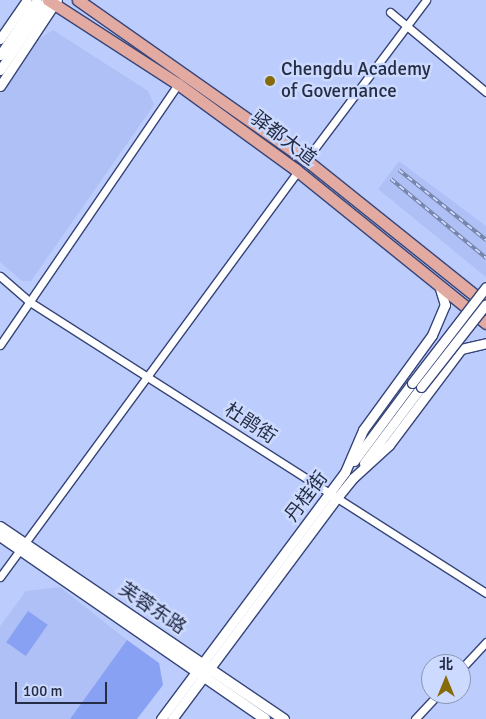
<!DOCTYPE html>
<meta charset="utf-8">
<style>
body{margin:0}
#map{position:relative;width:486px;height:719px;overflow:hidden;background:#bcccfd;font-family:Signika,"Noto Sans SC",sans-serif}
div>[style]{position:absolute}
[style*='--x']{left:calc(var(--x)*1px);top:calc(var(--y)*1px);width:calc(var(--w)*1px);rotate:calc(var(--a)*1deg)}
.built>*{inset:0;background:#aec0f6}
.green>*{inset:0;background:#88a1f2;transform-origin:0 0}
.roads{filter:drop-shadow(1px 0 #374579) drop-shadow(-1px 0 #374579) drop-shadow(0 1px #374579) drop-shadow(0 -1px #374579)}
.minor>*{height:7px;margin:-3.5px;padding:0 3.5px;transform-origin:3.5px;border-radius:3.5px;background:#fff}
.tertiary>*{height:9px;margin:-4.5px;padding:0 4.5px;transform-origin:4.5px;border-radius:4.5px;background:#fff}
.secondary>*{height:10px;margin:-5px;padding:0 5px;transform-origin:5px;border-radius:5px;background:#fff}
.primary>*{height:11px;margin:-5.5px;padding:0 5.5px;transform-origin:5.5px;border-radius:5.5px;background:#e2aaa1}
.rail>*{height:4px;margin-top:-2px;transform-origin:0;background:repeating-linear-gradient(90deg,#cddaff 0 5.5px,#7481a5 0 11px);box-sizing:border-box;border-block:1px solid #7481a5}
.bridges{filter:drop-shadow(1px 0 #374579) drop-shadow(-1px 0 #374579) drop-shadow(0 1px #374579) drop-shadow(0 -1px #374579)}
.tertiary-bridge>*{height:9px;margin:-4.5px;padding:0 4.5px;transform-origin:4.5px;border-radius:4.5px;background:#fff}
.dots>*{width:14px;height:14px;translate:-50% -50%;box-sizing:border-box;border:2px solid #cddaff;border-radius:50%}
span{translate:-50% -50%;white-space:nowrap;text-align:center;line-height:1.15;-webkit-text-stroke:5px #cddaff;paint-order:stroke}
.poi-label{font-size:19px;color:#252d44}
.left{translate:0 -50%;text-align:left}
.street-label{font-size:19px;color:#252d44}
.north{position:absolute;left:421px;top:654px;width:50px;height:50px;box-sizing:border-box;background:#cddaff;border:1px solid #8a95b4;border-radius:50%;rotate:0deg;font-size:14px;font-weight:700;line-height:20px;text-align:center;color:#252d44}
.north::after{content:'';display:block;margin:auto;width:18px;height:22px;background:#876b08;clip-path:polygon(50% 0,100% 100%,50% 72%,0 100%)}
.scale{position:absolute;left:15px;top:682px;width:92px;height:22px;box-sizing:border-box;border:2px solid #252d44;border-top:0;padding-left:6px;font-size:15px;line-height:18px;white-space:nowrap;color:#252d44;-webkit-text-stroke:4px #cddaff;paint-order:stroke}
</style>
<div id="map">
<div class="built">
<i style="clip-path:polygon(53px 30px,148px 91px,154px 105px,31px 281px,22px 281px,0 262px,0 92px,31px 44px)"></i>
<i style="clip-path:polygon(399px 161px,486px 226px,486px 277px,378px 189px)"></i>
<i style="clip-path:polygon(60px 587px,127px 640px,70px 719px,0 719px,0 626px,26px 591px)"></i>
</div>
<div class="green">
<i style="left:28px;top:611px;width:24px;height:38px;rotate:35deg"></i>
<i style="clip-path:polygon(127px 640px,159px 663px,163px 685px,137px 719px,70px 719px)"></i>
</div>
<div class="roads">
<div class="minor">
<i style="--x:390;--y:12;--w:125;--a:39.8"></i>
<i style="--x:306;--y:160;--w:200;--a:-53.1"></i>
<i style="--x:0;--y:276;--w:40;--a:41"></i>
<i style="--x:30;--y:302;--w:541;--a:32.54"></i>
<i style="--x:0;--y:345;--w:316;--a:-55.7"></i>
<i style="--x:0;--y:577;--w:504;--a:-53.72"></i>
<i style="--x:461;--y:669;--w:37;--a:-47"></i>
<i style="--x:415;--y:719;--w:34;--a:-47"></i>
</div>
<div class="tertiary">
<i style="--x:0;--y:39;--w:47;--a:-55.3"></i>
<i style="--x:0;--y:55;--w:66;--a:-56.1"></i>
<i style="--x:0;--y:70;--w:84;--a:-56.1"></i>
<i style="--x:0;--y:86;--w:103;--a:-56.5"></i>
<i style="--x:354;--y:461;--w:97;--a:-53.4"></i>
<i style="--x:364;--y:463;--w:95;--a:-53.1"></i>
<i style="--x:161;--y:719;--w:308;--a:-53.3"></i>
<i style="--x:345;--y:472;--w:46;--a:-66.8"></i>
<i style="--x:363;--y:430;--w:117;--a:-54"></i>
<i style="--x:432;--y:335;--w:33;--a:-67"></i>
<i style="--x:445;--y:305;--w:21;--a:-107"></i>
<i style="--x:172;--y:719;--w:274;--a:-53.3"></i>
<i style="--x:336;--y:499;--w:27;--a:-51"></i>
<i style="--x:353;--y:478;--w:49;--a:-42.5"></i>
<i style="--x:389;--y:445;--w:120;--a:-53.1"></i>
<i style="--x:461;--y:349;--w:26;--a:-13"></i>
</div>
<div class="secondary">
<i style="--x:0;--y:527;--w:343;--a:34.1"></i>
<i style="--x:0;--y:536;--w:322;--a:34.6"></i>
</div>
<div class="primary">
<i style="--x:48;--y:0;--w:155;--a:32.9"></i>
<i style="--x:178;--y:84;--w:145;--a:36"></i>
<i style="--x:295;--y:169;--w:245;--a:38.9"></i>
<i style="--x:78;--y:0;--w:279;--a:35.1"></i>
<i style="--x:306;--y:160;--w:231;--a:38.7"></i>
</div>
</div>
<div class="rail">
<i style="--x:399;--y:170;--w:112;--a:38.8"></i>
<i style="--x:391;--y:179;--w:124;--a:39.7"></i>
</div>
<div class="bridges">
<div class="tertiary-bridge">
<i style="--x:412;--y:383;--w:121;--a:-52.4"></i>
<i style="--x:421;--y:387;--w:105;--a:-51.9"></i>
</div>
</div>
<div class="dots">
<i style="left:270px;top:81px;background:#876b08"></i>
</div>
<div class="poi-label">
<span class="left" style="left:281px;top:81px">Chengdu Academy<br>of Governance</span>
</div>
<div class="street-label">
<span style="left:283px;top:139px;rotate:37deg">驿都大道</span>
<span style="left:250px;top:424px;rotate:33deg">杜鹃街</span>
<span style="left:307px;top:497px;rotate:-53deg">丹桂街</span>
<span style="left:152px;top:609px;rotate:34deg">芙蓉东路</span>
</div>
<div class="north">北</div>
<div class="scale">100 m</div>
</div>
